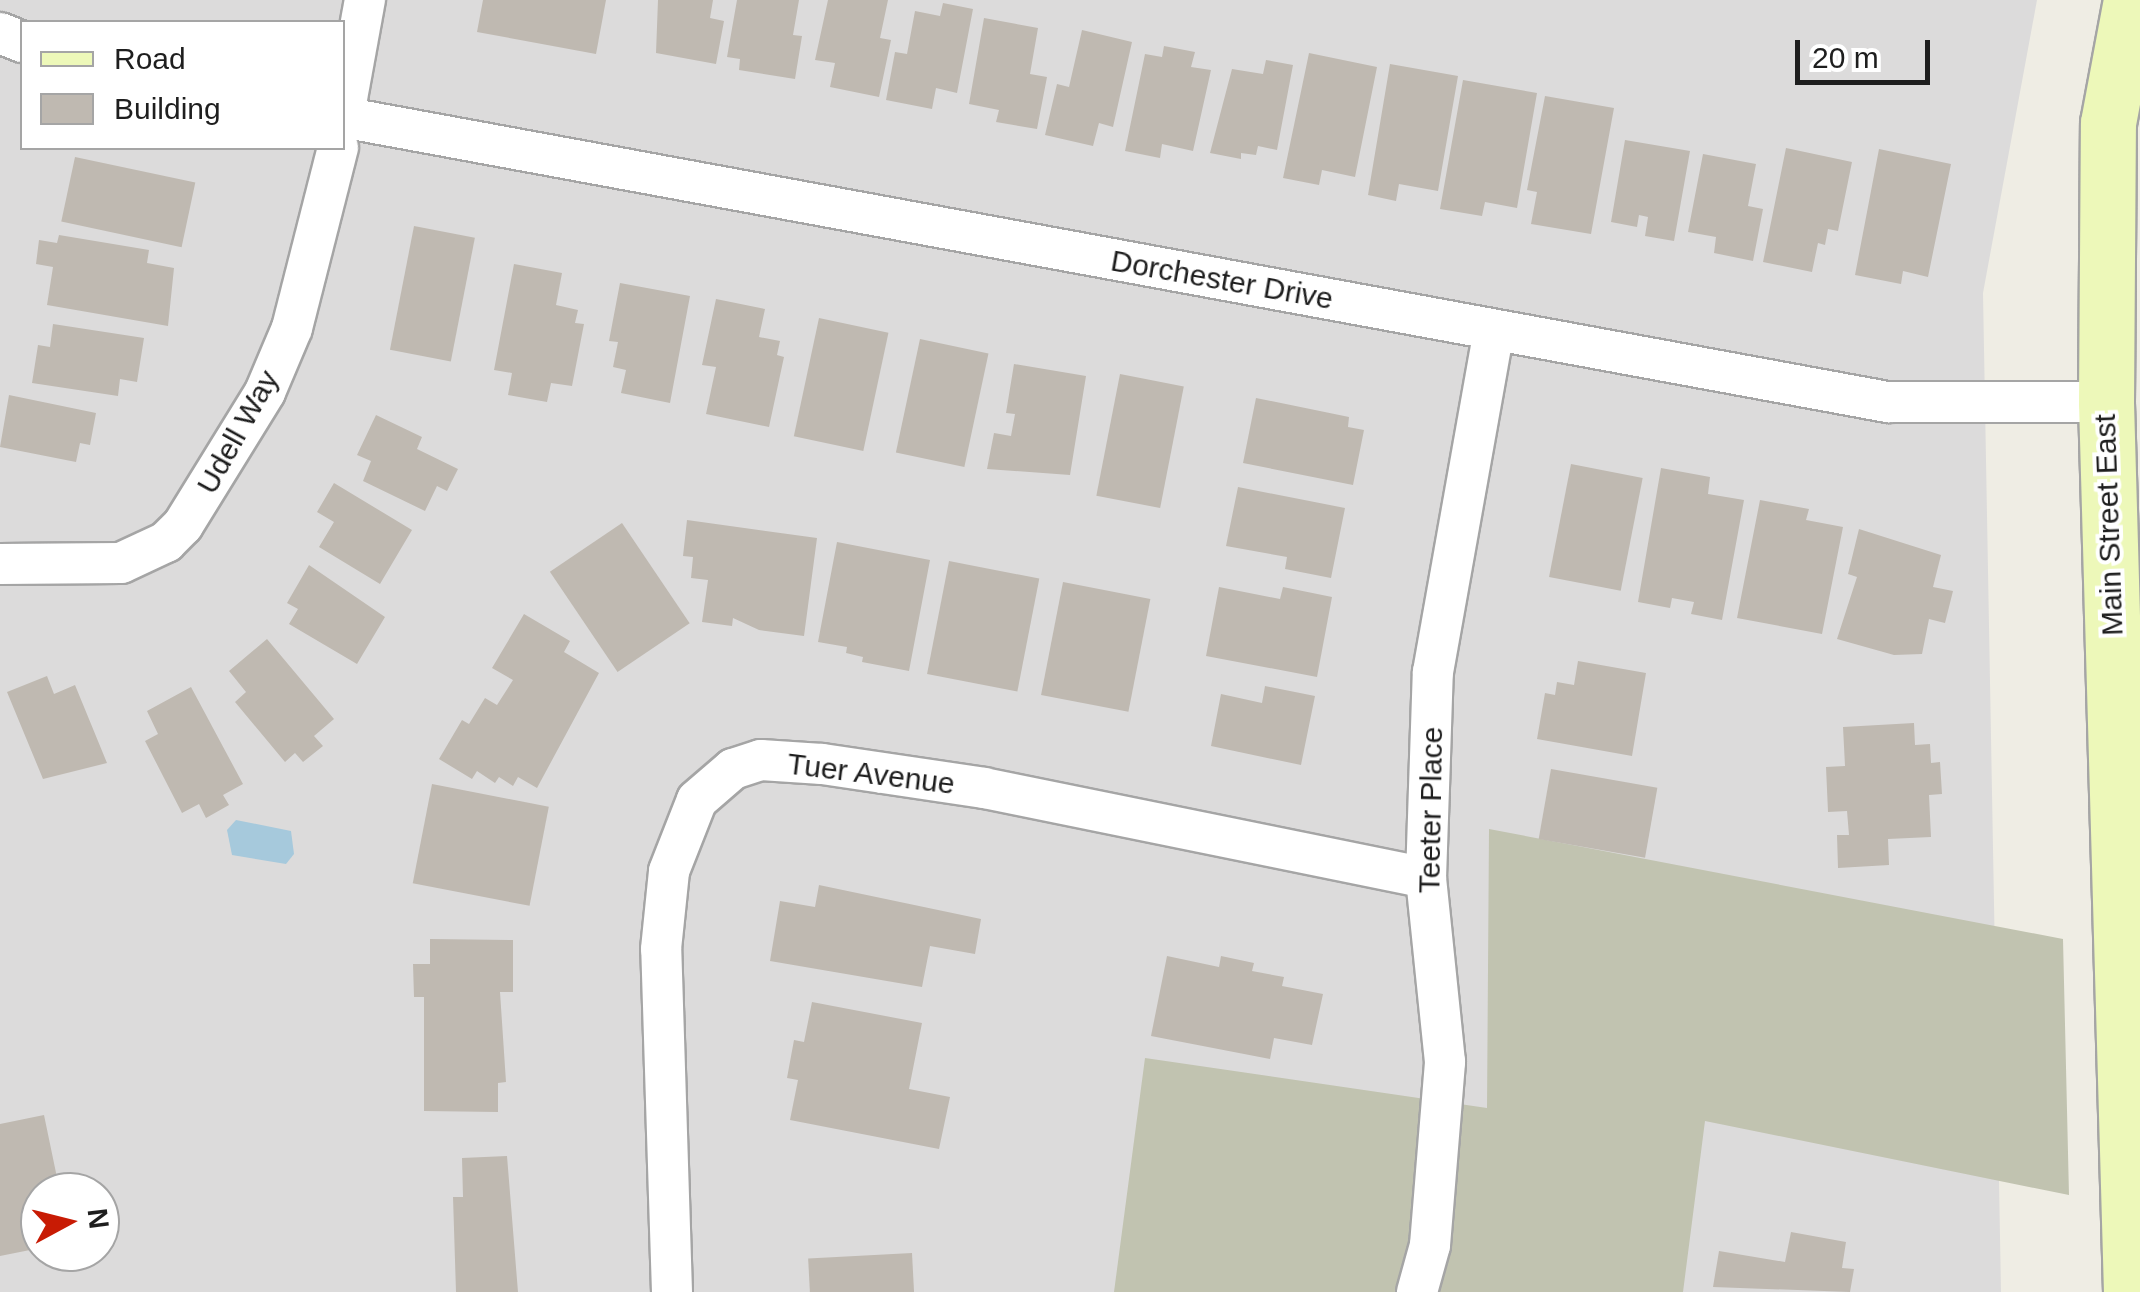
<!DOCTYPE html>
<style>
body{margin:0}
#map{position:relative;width:2140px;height:1292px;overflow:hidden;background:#efede4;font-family:Helvetica,sans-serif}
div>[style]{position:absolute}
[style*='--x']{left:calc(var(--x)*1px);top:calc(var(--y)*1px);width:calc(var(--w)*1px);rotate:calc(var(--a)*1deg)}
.residential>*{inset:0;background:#dcdbdb}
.construction>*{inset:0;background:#c1c3b0}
.water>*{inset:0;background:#a6c9dc}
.building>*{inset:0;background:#bfb9b1;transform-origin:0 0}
.roads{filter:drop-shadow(2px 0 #a5a5a5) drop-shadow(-2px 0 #a5a5a5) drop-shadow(0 2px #a5a5a5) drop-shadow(0 -2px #a5a5a5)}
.street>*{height:40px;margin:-20px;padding:0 20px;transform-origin:20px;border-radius:20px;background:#fff}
.secondary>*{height:55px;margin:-27.5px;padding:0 27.5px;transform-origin:27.5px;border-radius:27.5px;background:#edf8b9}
span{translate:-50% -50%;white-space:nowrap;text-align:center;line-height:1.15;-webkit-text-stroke:8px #fff;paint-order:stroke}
.street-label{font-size:30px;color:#1e1e1e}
.legend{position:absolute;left:20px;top:20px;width:325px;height:130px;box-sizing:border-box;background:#fff;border:2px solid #a5a5a5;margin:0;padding:12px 18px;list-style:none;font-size:30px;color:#1e1e1e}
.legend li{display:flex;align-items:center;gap:20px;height:50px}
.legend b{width:50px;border:2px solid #a5a5a5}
.north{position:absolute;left:20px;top:1172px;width:100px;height:100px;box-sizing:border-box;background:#fff;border:2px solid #a5a5a5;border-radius:50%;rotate:83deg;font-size:28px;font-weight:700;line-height:40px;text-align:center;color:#1e1e1e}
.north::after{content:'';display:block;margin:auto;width:35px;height:45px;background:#c81b04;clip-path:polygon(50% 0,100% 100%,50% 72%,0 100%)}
.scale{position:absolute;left:1795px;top:40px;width:135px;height:45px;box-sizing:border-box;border:5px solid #1e1e1e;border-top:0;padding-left:12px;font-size:30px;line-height:35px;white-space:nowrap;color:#1e1e1e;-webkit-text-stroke:8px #fff;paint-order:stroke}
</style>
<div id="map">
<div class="residential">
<i style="clip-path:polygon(evenodd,0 0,2037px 0,1983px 293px,2001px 1292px,0 1292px,0 0,22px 22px,342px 22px,342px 148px,22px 148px,22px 22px,0 0,40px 1192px,100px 1192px,100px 1252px,40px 1252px,40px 1192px)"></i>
</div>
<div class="construction">
<i style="clip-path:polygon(1489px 829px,2063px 939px,2069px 1195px,1705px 1121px,1683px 1292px,1114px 1292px,1145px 1058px,1487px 1108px)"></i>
</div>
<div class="water">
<i style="clip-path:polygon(236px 820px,291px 831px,294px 854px,286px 864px,232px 855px,227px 830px)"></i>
</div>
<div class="building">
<i style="clip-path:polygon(483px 0,606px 0,596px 54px,477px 32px)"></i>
<i style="clip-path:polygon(658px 0,713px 0,710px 18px,724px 21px,716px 64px,656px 53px)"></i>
<i style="clip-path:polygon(737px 0,799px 0,793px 35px,802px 36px,795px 79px,739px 70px,740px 59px,727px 57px)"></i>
<i style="clip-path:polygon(828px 0,888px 0,880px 38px,891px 40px,879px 97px,830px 87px,835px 63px,815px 60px)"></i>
<i style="clip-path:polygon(943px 3px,973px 9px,957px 93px,936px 88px,932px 109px,886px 100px,895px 52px,907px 54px,915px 11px,940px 16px)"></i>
<i style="clip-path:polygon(984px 18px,1038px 28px,1030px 74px,1047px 77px,1037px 129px,996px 122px,999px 110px,969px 104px)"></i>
<i style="clip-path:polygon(1082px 30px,1132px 42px,1113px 127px,1099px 123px,1093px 146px,1045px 135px,1057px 84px,1069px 87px)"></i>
<i style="clip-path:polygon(1164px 46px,1195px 52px,1191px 67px,1211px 70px,1193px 151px,1162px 144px,1160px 158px,1125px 151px,1145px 54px,1162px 57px)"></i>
<i style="clip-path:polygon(1309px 53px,1377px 67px,1355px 177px,1322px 170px,1319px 185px,1283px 178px)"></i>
<i style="clip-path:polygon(1266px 60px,1293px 65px,1277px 150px,1258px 146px,1256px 155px,1241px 153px,1241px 159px,1210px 153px,1232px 69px,1263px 74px)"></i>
<i style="clip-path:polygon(1390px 64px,1458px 76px,1438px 191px,1399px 184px,1396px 201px,1368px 195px)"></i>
<i style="clip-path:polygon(1463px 80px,1537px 93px,1517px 208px,1485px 202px,1482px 216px,1440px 209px)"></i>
<i style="clip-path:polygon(1545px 96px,1614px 108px,1591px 234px,1531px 224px,1537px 192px,1527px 190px)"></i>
<i style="clip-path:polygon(1625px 140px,1690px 151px,1674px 241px,1645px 236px,1648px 217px,1639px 215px,1637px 227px,1611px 222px)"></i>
<i style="clip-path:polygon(1786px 148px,1852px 162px,1838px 231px,1828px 229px,1825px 245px,1818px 243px,1812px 272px,1763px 262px)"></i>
<i style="clip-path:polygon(1879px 149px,1951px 164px,1928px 277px,1903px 271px,1901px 284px,1855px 275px)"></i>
<i style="clip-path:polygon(1703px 154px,1756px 164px,1748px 206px,1763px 209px,1753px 261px,1714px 253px,1716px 237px,1688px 232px)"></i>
<i style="left:75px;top:157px;width:123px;height:66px;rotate:12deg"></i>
<i style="left:414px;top:226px;width:62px;height:126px;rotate:11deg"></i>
<i style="clip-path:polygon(59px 235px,149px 250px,147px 263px,174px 268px,168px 326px,47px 305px,53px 267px,36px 264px,39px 240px,57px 243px)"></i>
<i style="clip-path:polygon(514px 264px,562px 273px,556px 305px,578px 310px,575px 323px,584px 324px,572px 386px,551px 383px,547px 402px,508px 395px,512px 373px,494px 370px)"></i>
<i style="clip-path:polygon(620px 283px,690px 296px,670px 403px,621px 393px,626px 370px,613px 367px,618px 342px,609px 341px)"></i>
<i style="clip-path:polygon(716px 299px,765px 309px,759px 337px,780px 341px,777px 355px,784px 357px,769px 427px,706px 414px,716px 367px,702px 365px)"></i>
<i style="left:819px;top:318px;width:71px;height:121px;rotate:12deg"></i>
<i style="clip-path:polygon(53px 324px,144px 338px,137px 382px,120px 379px,118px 396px,32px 383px,38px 345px,50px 347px)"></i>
<i style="left:920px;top:339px;width:70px;height:116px;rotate:12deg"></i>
<i style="clip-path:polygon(1014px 364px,1086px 376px,1070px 475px,987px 469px,994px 433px,1011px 436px,1015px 414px,1006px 413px)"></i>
<i style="left:1120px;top:374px;width:65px;height:124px;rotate:11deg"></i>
<i style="clip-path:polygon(9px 395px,96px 413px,90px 445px,80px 443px,76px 462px,0 447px)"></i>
<i style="clip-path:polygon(1256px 398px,1349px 417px,1348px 427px,1364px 430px,1353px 485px,1243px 463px)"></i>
<i style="clip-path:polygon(376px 415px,422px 437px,417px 449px,458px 469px,447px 491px,437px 486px,425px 511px,363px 481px,371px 461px,357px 455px)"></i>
<i style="left:1571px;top:464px;width:73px;height:115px;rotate:11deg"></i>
<i style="clip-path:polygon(1661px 468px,1710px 477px,1708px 494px,1744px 500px,1722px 620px,1691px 614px,1694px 602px,1672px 598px,1670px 608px,1638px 602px)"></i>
<i style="clip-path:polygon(334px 483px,412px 530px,380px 584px,319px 547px,334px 522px,317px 512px)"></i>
<i style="clip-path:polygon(1238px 487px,1345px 508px,1331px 578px,1285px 569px,1287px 557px,1226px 546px)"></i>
<i style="clip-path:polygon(1760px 500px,1809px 509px,1806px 520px,1843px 527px,1822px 634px,1737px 618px)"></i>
<i style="clip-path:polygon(687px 520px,817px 538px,804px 636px,759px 630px,733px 618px,732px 626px,702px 622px,708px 580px,691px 578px,693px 557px,683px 556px)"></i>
<i style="left:622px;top:523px;width:121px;height:87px;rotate:56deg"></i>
<i style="clip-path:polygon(1859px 529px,1941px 555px,1933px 587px,1953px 591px,1945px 623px,1929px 619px,1922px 654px,1894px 655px,1837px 639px,1857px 577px,1848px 574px)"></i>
<i style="clip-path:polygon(837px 542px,930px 560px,909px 671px,862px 662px,863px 657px,846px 653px,847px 647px,818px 642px)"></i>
<i style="left:949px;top:561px;width:92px;height:115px;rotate:11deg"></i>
<i style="clip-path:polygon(309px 565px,385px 617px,357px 664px,289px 624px,298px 609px,287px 603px)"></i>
<i style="left:1063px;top:582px;width:89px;height:115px;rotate:11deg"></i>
<i style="clip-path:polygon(1219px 587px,1280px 599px,1283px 587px,1332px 597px,1317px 677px,1206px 656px)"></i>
<i style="clip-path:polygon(524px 614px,570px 641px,564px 652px,599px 673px,537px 788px,518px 777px,513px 786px,499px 777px,495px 783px,477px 771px,472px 779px,439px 759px,462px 720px,469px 724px,485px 698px,497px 705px,513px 680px,492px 668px)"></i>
<i style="clip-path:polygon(267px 639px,334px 719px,314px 736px,323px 746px,303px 762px,295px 753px,285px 762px,235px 702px,246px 692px,229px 671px)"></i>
<i style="clip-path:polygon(1578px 661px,1646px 673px,1632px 756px,1537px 739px,1545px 693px,1555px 695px,1557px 682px,1574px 685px)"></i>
<i style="clip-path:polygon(47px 676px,54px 694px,75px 685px,107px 763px,43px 779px,7px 692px)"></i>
<i style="clip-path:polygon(1265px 686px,1315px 696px,1301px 765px,1211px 746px,1221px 694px,1262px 703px)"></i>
<i style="clip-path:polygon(191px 687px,243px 784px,223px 795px,229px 805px,206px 818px,199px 804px,182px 813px,145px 741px,158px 734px,147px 711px)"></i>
<i style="clip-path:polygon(1914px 723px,1915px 745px,1930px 744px,1931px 763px,1940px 762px,1942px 794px,1929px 795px,1931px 837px,1888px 839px,1889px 865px,1838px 868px,1837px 835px,1849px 835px,1847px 811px,1828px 812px,1826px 767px,1845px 766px,1843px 727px)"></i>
<i style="left:1551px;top:769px;width:108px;height:71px;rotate:10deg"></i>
<i style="left:432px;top:784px;width:119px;height:101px;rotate:11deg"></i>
<i style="clip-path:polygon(819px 885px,981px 919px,975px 954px,930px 946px,922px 987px,770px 961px,780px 901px,815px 907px)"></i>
<i style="clip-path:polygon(430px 939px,513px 940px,513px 992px,500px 992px,506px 1082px,498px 1083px,498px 1112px,424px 1111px,424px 997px,414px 997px,413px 964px,430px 964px)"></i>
<i style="clip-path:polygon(1167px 956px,1219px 967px,1221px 956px,1254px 963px,1252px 971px,1284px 977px,1282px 986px,1323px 994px,1312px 1045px,1274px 1038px,1270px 1059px,1151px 1036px)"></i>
<i style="clip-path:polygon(812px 1002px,922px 1023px,909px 1089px,950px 1097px,939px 1149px,790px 1120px,798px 1080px,787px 1078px,794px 1040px,804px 1042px)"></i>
<i style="clip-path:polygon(44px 1115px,60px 1192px,40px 1192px,40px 1248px,0 1256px,0 1124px)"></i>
<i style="clip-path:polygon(507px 1156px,518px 1292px,456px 1292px,453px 1197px,463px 1197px,462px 1158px)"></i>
<i style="clip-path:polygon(1791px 1232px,1846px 1242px,1842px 1268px,1854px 1269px,1850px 1292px,1713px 1287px,1719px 1251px,1785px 1262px)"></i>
<i style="left:912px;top:1253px;width:39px;height:104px;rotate:87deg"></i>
</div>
<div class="roads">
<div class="street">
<i style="--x:0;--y:33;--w:24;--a:22"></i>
<i style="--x:342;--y:117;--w:1572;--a:10.45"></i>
<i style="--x:1888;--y:402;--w:218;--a:0"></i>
<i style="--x:342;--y:126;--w:128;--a:-79.7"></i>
<i style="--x:0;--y:564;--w:121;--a:-0.5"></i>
<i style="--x:121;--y:563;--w:50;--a:-25"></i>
<i style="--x:166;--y:542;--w:24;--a:-45"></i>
<i style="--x:183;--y:525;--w:156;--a:-58.3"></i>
<i style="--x:265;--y:392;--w:69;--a:-67.1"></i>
<i style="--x:292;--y:328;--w:186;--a:-75.7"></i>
<i style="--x:672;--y:1292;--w:343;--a:-91.8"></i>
<i style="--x:661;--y:949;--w:78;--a:-84.1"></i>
<i style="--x:669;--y:871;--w:76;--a:-68.5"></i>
<i style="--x:697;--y:800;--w:48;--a:-40.7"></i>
<i style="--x:733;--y:769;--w:29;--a:-18"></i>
<i style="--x:761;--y:760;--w:61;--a:3.8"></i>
<i style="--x:822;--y:764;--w:164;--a:8.4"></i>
<i style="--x:984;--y:788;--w:451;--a:11.5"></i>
<i style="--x:1417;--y:1292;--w:49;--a:-74.5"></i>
<i style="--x:1430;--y:1245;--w:184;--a:-85.3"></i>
<i style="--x:1445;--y:1062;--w:185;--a:-95.9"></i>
<i style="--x:1426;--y:878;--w:206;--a:-88.1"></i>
<i style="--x:1433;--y:672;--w:347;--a:-79.9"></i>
</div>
<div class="secondary">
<i style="--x:2131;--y:1292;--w:890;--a:-91.61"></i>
<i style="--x:2106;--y:402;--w:279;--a:-89.6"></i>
<i style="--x:2108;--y:123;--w:125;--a:-79.4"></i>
</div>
</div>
<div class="street-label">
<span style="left:1222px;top:280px;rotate:10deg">Dorchester Drive</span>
<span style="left:238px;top:432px;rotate:-61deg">Udell Way</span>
<span style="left:2109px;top:525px;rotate:-92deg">Main Street East</span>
<span style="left:871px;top:774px;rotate:7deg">Tuer Avenue</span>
<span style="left:1431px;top:810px;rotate:-89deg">Teeter Place</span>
</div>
<ul class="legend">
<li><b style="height:12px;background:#edf8b9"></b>Road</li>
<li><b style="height:28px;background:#bfb9b1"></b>Building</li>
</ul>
<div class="north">N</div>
<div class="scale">20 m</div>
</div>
